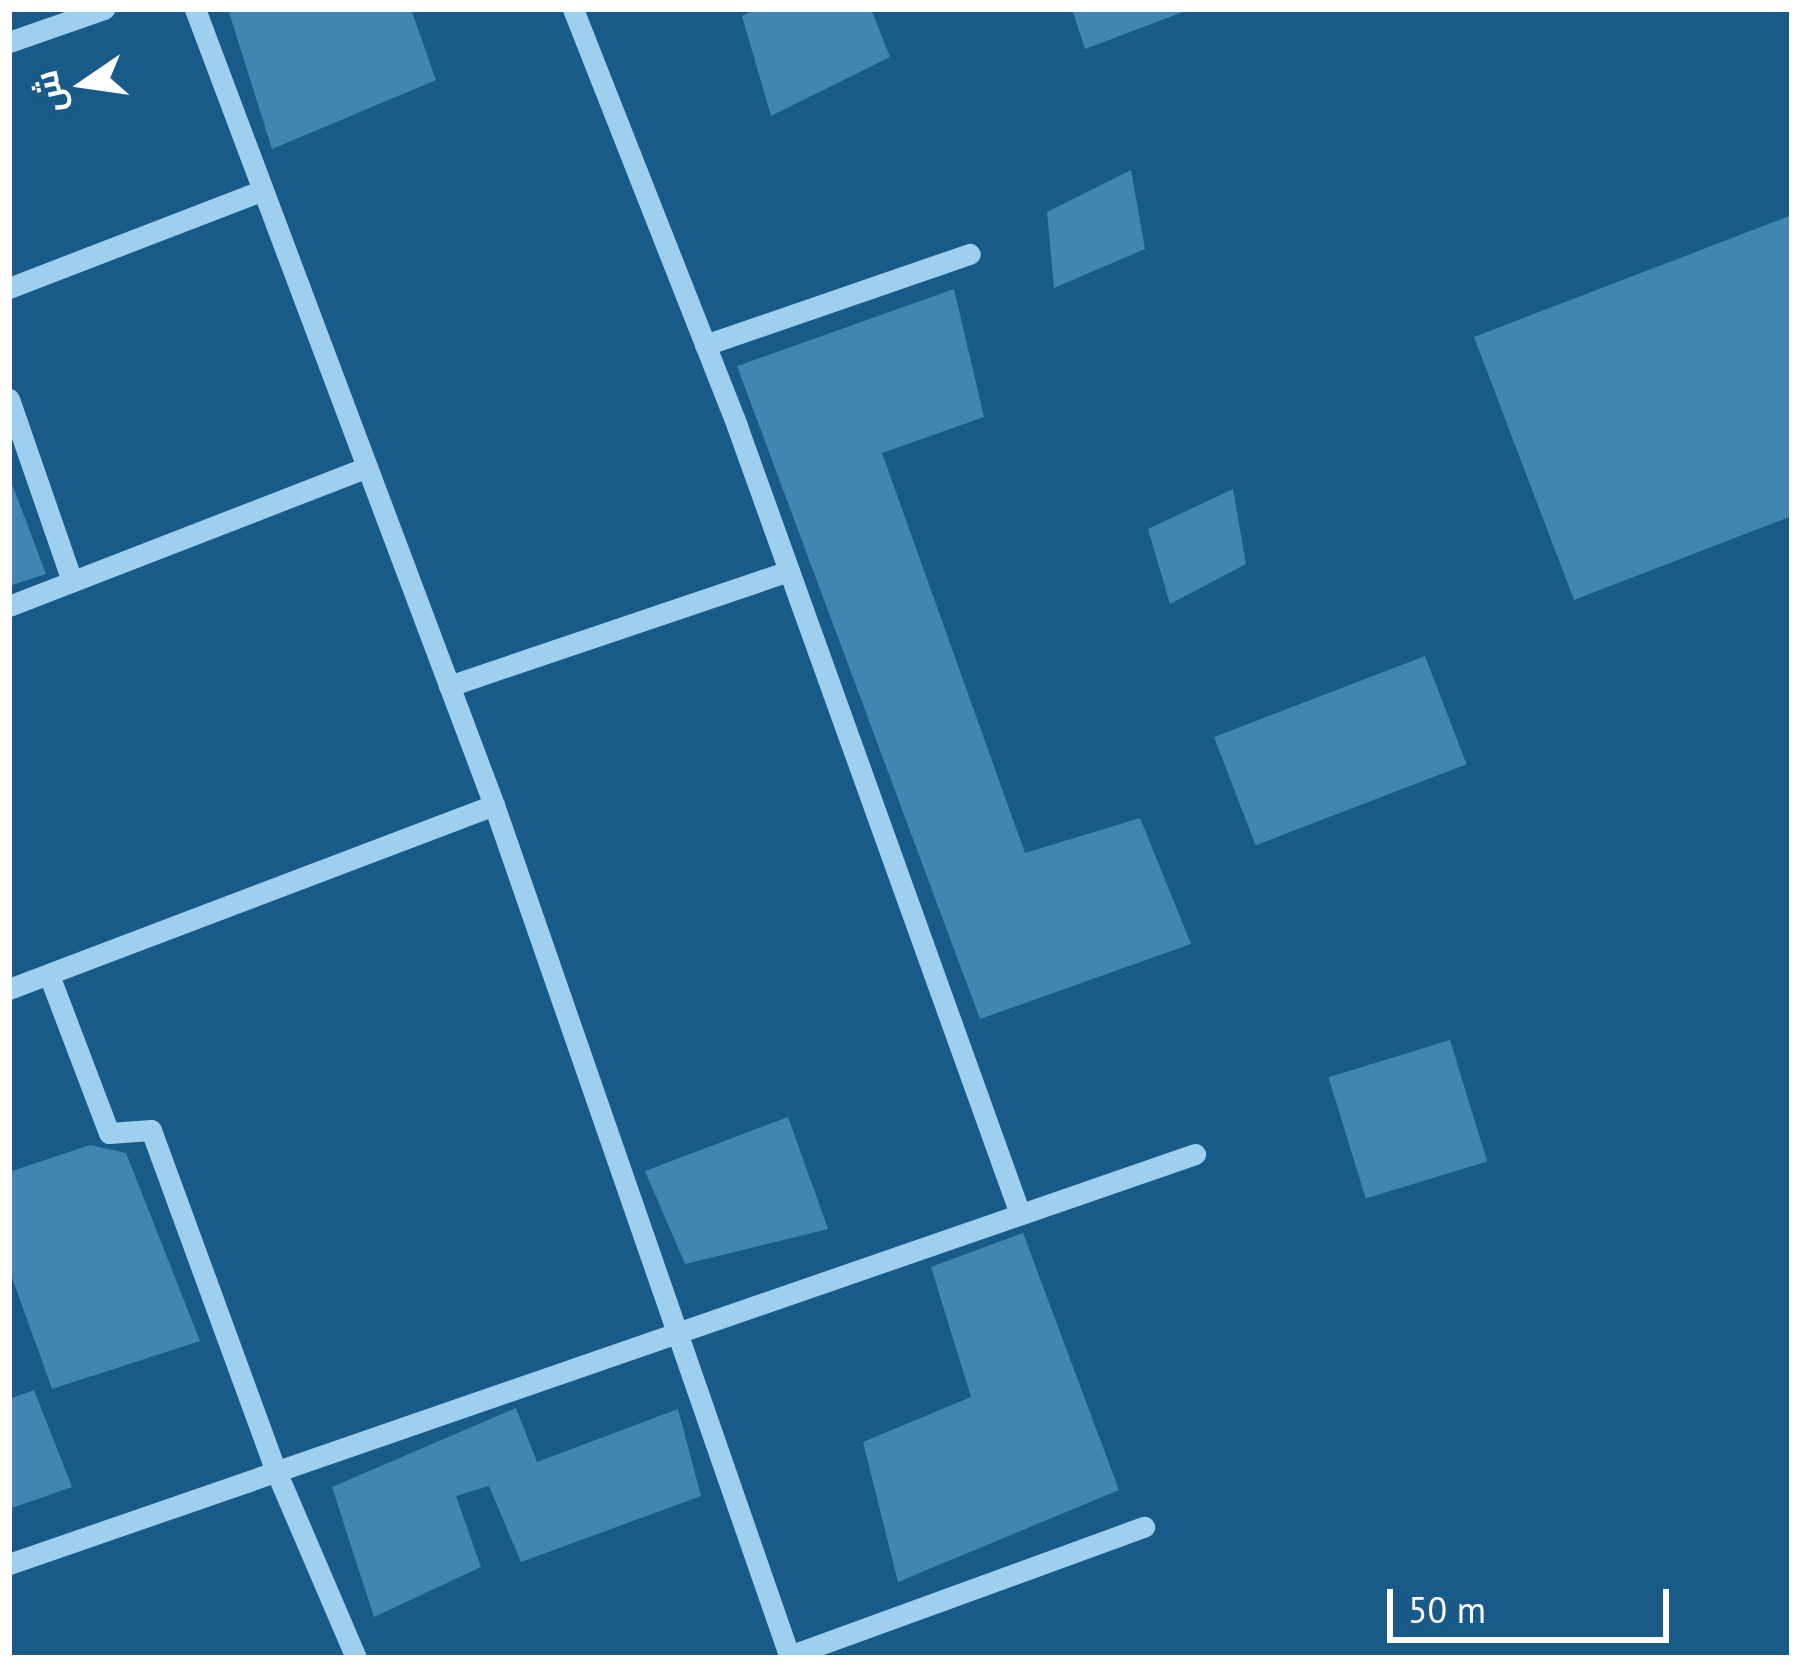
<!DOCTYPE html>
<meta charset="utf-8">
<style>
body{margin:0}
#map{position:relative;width:1801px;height:1667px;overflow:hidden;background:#185b88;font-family:"PT Sans",Cairo,sans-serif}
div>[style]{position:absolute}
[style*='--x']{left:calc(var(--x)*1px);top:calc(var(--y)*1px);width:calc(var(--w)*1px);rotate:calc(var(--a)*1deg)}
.building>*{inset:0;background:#4086b2;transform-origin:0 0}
.minor>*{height:21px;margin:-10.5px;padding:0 10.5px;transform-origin:10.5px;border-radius:10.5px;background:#9fcfee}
span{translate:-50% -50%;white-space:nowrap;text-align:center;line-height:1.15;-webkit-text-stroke:9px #185b88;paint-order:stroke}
.frame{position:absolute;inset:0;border:12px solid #fff;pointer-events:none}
.north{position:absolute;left:24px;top:24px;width:120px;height:120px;-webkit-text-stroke:9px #185b88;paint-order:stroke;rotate:257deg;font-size:33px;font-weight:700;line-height:48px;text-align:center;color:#fff}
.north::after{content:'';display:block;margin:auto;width:42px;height:54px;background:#fff;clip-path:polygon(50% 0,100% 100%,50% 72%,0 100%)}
.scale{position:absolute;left:1387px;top:1589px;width:282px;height:54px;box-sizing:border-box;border:6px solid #fff;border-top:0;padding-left:15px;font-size:36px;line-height:42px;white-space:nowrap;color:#fff;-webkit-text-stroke:9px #185b88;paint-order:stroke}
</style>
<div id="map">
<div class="building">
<i style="clip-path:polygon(228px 9px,411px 9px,436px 80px,272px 149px)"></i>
<i style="clip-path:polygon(756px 9px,871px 9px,890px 57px,771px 116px,742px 16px)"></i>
<i style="clip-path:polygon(1072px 9px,1191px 9px,1085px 49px)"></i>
<i style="clip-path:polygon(1131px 170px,1145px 249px,1054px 288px,1047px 212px)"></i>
<i style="clip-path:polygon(1792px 215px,1792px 516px,1574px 600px,1474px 337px)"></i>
<i style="clip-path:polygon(954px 289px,984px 417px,882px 453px,1025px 853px,1140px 818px,1191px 944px,980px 1019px,737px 366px)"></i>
<i style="clip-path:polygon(9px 476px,46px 574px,9px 586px)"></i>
<i style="clip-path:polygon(1233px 489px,1246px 564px,1170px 604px,1148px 529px)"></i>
<i style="left:1425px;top:656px;width:116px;height:226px;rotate:69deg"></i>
<i style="left:1450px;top:1040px;width:127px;height:127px;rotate:73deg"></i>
<i style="clip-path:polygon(788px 1117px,828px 1229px,685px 1264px,645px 1171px)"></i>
<i style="clip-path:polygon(90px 1145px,126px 1153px,200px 1341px,52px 1389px,9px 1269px,9px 1172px)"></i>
<i style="clip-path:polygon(1023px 1233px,1119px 1490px,898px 1582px,863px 1442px,971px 1397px,931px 1267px)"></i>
<i style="clip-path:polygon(34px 1390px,72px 1487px,9px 1509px,9px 1399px)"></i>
<i style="clip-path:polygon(516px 1408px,537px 1462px,678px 1409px,701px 1496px,521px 1562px,489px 1486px,456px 1496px,481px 1567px,374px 1617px,332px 1487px)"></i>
</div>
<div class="minor">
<i style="--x:195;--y:9;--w:850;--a:69.41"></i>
<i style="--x:494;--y:805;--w:903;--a:70.86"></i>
<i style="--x:573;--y:9;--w:448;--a:68.5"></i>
<i style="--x:737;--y:426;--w:837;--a:70.24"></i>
<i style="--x:9;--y:42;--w:101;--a:-19.2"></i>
<i style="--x:9;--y:288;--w:272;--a:-21.1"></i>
<i style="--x:705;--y:345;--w:280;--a:-19"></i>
<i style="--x:9;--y:399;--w:193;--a:70.9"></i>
<i style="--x:9;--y:606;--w:384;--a:-21.2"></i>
<i style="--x:449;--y:686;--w:359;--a:-18.7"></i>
<i style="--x:49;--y:975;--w:169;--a:69.2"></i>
<i style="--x:109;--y:1133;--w:42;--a:-4.1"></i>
<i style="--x:151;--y:1130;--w:363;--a:69.9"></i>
<i style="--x:276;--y:1471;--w:203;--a:66.8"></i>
<i style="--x:9;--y:989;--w:519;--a:-20.78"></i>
<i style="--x:9;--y:1564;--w:1255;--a:-19.07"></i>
<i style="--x:789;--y:1656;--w:378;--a:-20"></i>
</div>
<div class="frame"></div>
<div class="north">ش</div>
<div class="scale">50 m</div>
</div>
